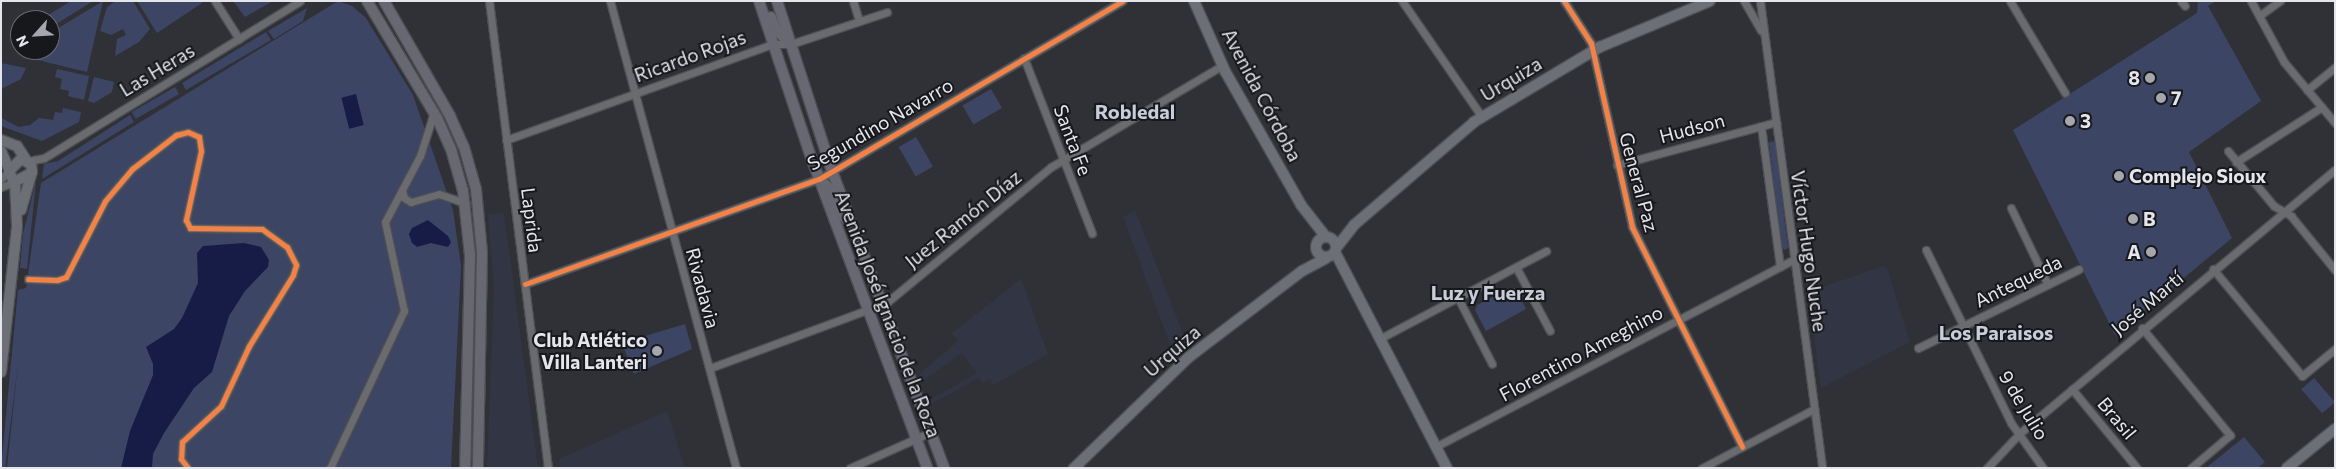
<!DOCTYPE html>
<meta charset="utf-8">
<style>
body{margin:0}
#map{position:relative;width:2336px;height:469px;overflow:hidden;background:#303136;font-family:Commissioner,sans-serif}
div>[style]{position:absolute}
[style*='--x']{left:calc(var(--x)*1px);top:calc(var(--y)*1px);width:calc(var(--w)*1px);rotate:calc(var(--a)*1deg)}
.built>*{inset:0;background:#323543}
.green>*{inset:0;background:#3d4565;transform-origin:0 0}
.water>*{inset:0;background:#171c47;transform-origin:0 0}
.roads{filter:drop-shadow(1px 0 #4d4f53) drop-shadow(-1px 0 #4d4f53) drop-shadow(0 1px #4d4f53) drop-shadow(0 -1px #4d4f53)}
.street>*{height:7px;margin:-3.5px;padding:0 3.5px;transform-origin:3.5px;border-radius:3.5px;background:#6a6b6e}
.secondary>*{height:10px;margin:-5px;padding:0 5px;transform-origin:5px;border-radius:5px;background:#6d6f76}
.secondary>.ring{margin:-5px;padding:0;box-sizing:content-box;background:none;border:10px solid #6d6f76;border-radius:50%}
.primary>*{height:10px;margin:-5px;padding:0 5px;transform-origin:5px;border-radius:5px;background:#676872}
.cycleway>*{height:5px;margin:-2.5px;padding:0 2.5px;transform-origin:2.5px;border-radius:2.5px;background:#f48246}
.dots>*{width:14px;height:14px;translate:-50% -50%;box-sizing:border-box;border:2px solid #17181c;border-radius:50%}
span{translate:-50% -50%;white-space:nowrap;text-align:center;line-height:1.15;-webkit-text-stroke:4px #17181c;paint-order:stroke}
.street-label{font-size:19px;color:#e4e6ec}
.poi-label{font-size:19px;color:#e4e6ec;font-weight:700}
.right{translate:-100% -50%;text-align:right}
.left{translate:0 -50%;text-align:left}
.neighbourhood-label{font-size:20px;color:#c9cdd9;font-weight:700}
.frame{position:absolute;inset:0;border:2px solid #e4e6ec;pointer-events:none}
.north{position:absolute;left:10px;top:10px;width:50px;height:50px;box-sizing:border-box;background:#17181c;border:1px solid #696a6f;border-radius:50%;rotate:244deg;font-size:14px;font-weight:700;line-height:20px;text-align:center;color:#e4e6ec}
.north::after{content:'';display:block;margin:auto;width:18px;height:22px;background:#a5a7ac;clip-path:polygon(50% 0,100% 100%,50% 72%,0 100%)}
</style>
<div id="map">
<div class="built">
<i style="clip-path:polygon(1135px 210px,1187px 344px,1174px 355px,1123px 217px)"></i>
<i style="clip-path:polygon(504px 213px,538px 467px,538px 468px,487px 468px,494px 289px,488px 214px)"></i>
<i style="clip-path:polygon(1886px 265px,1910px 342px,1821px 388px,1808px 292px)"></i>
<i style="clip-path:polygon(1021px 279px,1048px 354px,993px 385px,990px 379px,982px 383px,979px 378px,930px 405px,929px 400px,977px 373px,962px 353px,922px 382px,919px 374px,958px 341px,952px 333px)"></i>
<i style="clip-path:polygon(667px 411px,685px 468px,560px 468px,559px 459px)"></i>
</div>
<div class="green">
<i style="clip-path:polygon(71px 1px,93px 1px,50px 28px,50px 20px,40px 20px)"></i>
<i style="clip-path:polygon(103px 1px,87px 72px,25px 57px,22px 50px,50px 50px,50px 33px)"></i>
<i style="clip-path:polygon(116px 1px,133px 1px,150px 29px,139px 42px,115px 56px,117px 39px,126px 35px,123px 29px,111px 35px,100px 31px,107px 7px)"></i>
<i style="clip-path:polygon(137px 1px,201px 1px,202px 3px,157px 33px)"></i>
<i style="clip-path:polygon(233px 1px,273px 1px,245px 17px)"></i>
<i style="clip-path:polygon(338px 1px,352px 6px,366px 18px,413px 95px,453px 210px,461px 266px,451px 468px,7px 468px,18px 363px,5px 468px,1px 468px,18px 290px,26px 288px,41px 183px)"></i>
<i style="clip-path:polygon(2198px 1px,2216px 1px,2208px 6px,2261px 101px,2189px 152px,2232px 238px,2115px 335px,2013px 130px,2197px 13px)"></i>
<i style="clip-path:polygon(307px 8px,303px 21px,274px 39px,268px 31px)"></i>
<i style="clip-path:polygon(266px 32px,271px 40px,186px 90px,182px 83px)"></i>
<i style="clip-path:polygon(1px 63px,26px 68px,21px 79px,1px 89px)"></i>
<i style="clip-path:polygon(57px 69px,89px 76px,84px 100px,68px 96px,69px 91px,60px 89px,62px 79px,55px 77px)"></i>
<i style="clip-path:polygon(94px 77px,114px 82px,112px 92px,94px 103px,88px 101px)"></i>
<i style="left:175px;top:87px;width:8px;height:50px;rotate:60deg"></i>
<i style="left:991px;top:89px;width:22px;height:33px;rotate:60deg"></i>
<i style="clip-path:polygon(63px 108px,81px 112px,79px 122px,42px 141px,1px 126px,1px 118px,19px 127px,30px 125px,39px 118px,53px 120px,55px 112px,62px 113px)"></i>
<i style="clip-path:polygon(130px 115px,134px 122px,42px 179px,44px 164px,58px 161px)"></i>
<i style="left:916px;top:137px;width:34px;height:20px;rotate:60deg"></i>
<i style="clip-path:polygon(1772px 141px,1775px 143px,1788px 248px,1785px 250px,1782px 248px,1769px 143px)"></i>
<i style="clip-path:polygon(36px 181px,27px 269px,20px 268px,23px 234px)"></i>
<i style="clip-path:polygon(1510px 288px,1515px 288px,1526px 309px,1486px 331px,1475px 310px,1477px 305px)"></i>
<i style="clip-path:polygon(685px 324px,692px 349px,634px 374px,622px 343px)"></i>
<i style="left:2314px;top:378px;width:32px;height:17px;rotate:49deg"></i>
<i style="clip-path:polygon(2244px 437px,2265px 462px,2258px 468px,2206px 468px)"></i>
</div>
<div class="water">
<i style="left:356px;top:94px;width:32px;height:15px;rotate:76deg"></i>
<i style="clip-path:polygon(428px 220px,448px 236px,451px 242px,448px 247px,431px 243px,417px 247px,412px 243px,409px 234px,412px 228px)"></i>
<i style="clip-path:polygon(244px 243px,261px 247px,269px 260px,268px 267px,245px 291px,229px 316px,212px 372px,194px 388px,164px 433px,153px 454px,152px 468px,121px 468px,130px 431px,153px 375px,153px 364px,146px 347px,174px 329px,182px 318px,198px 283px,197px 253px,203px 246px)"></i>
</div>
<div class="roads">
<div class="street">
<i style="--x:215;--y:1;--w:45;--a:57.7"></i>
<i style="--x:489;--y:1;--w:471;--a:82.8"></i>
<i style="--x:610;--y:1;--w:484;--a:74.9"></i>
<i style="--x:853;--y:1;--w:21;--a:73"></i>
<i style="--x:1402;--y:1;--w:141;--a:55.4"></i>
<i style="--x:1564;--y:1;--w:50;--a:57.3"></i>
<i style="--x:1591;--y:43;--w:189;--a:77.4"></i>
<i style="--x:1632;--y:227;--w:246;--a:63.4"></i>
<i style="--x:1744;--y:1;--w:34;--a:60"></i>
<i style="--x:1760;--y:1;--w:471;--a:82.4"></i>
<i style="--x:2010;--y:1;--w:107;--a:59.1"></i>
<i style="--x:2181;--y:1;--w:6;--a:51"></i>
<i style="--x:2251;--y:1;--w:69;--a:61.6"></i>
<i style="--x:2284;--y:62;--w:80;--a:50.1"></i>
<i style="--x:2259;--y:16;--w:26;--a:-36"></i>
<i style="--x:1024;--y:58;--w:188;--a:68.8"></i>
<i style="--x:2307;--y:90;--w:36;--a:-39"></i>
<i style="--x:1761;--y:126;--w:142;--a:82.3"></i>
<i style="--x:506;--y:140;--w:284;--a:-19.8"></i>
<i style="--x:773;--y:44;--w:18;--a:0"></i>
<i style="--x:791;--y:44;--w:101;--a:-18.4"></i>
<i style="--x:2228;--y:151;--w:72;--a:50.1"></i>
<i style="--x:2274;--y:206;--w:20;--a:30"></i>
<i style="--x:2291;--y:216;--w:70;--a:50.8"></i>
<i style="--x:28;--y:161;--w:16;--a:-11"></i>
<i style="--x:44;--y:158;--w:300;--a:-31.5"></i>
<i style="--x:2236;--y:162;--w:102;--a:-32.6"></i>
<i style="--x:1617;--y:165;--w:165;--a:-15.1"></i>
<i style="--x:1;--y:179;--w:11;--a:-45"></i>
<i style="--x:1;--y:187;--w:15;--a:-20"></i>
<i style="--x:402;--y:190;--w:8;--a:76"></i>
<i style="--x:404;--y:198;--w:8;--a:30"></i>
<i style="--x:411;--y:202;--w:29;--a:-16"></i>
<i style="--x:439;--y:194;--w:28;--a:19"></i>
<i style="--x:2011;--y:208;--w:85;--a:64.3"></i>
<i style="--x:1926;--y:250;--w:193;--a:63.8"></i>
<i style="--x:2011;--y:423;--w:55;--a:54.6"></i>
<i style="--x:1516;--y:267;--w:72;--a:62"></i>
<i style="--x:2213;--y:269;--w:139;--a:50.2"></i>
<i style="--x:2302;--y:376;--w:43;--a:-39.3"></i>
<i style="--x:28;--y:279;--w:29;--a:2"></i>
<i style="--x:57;--y:280;--w:9;--a:-18"></i>
<i style="--x:66;--y:277;--w:85;--a:-62.8"></i>
<i style="--x:105;--y:201;--w:42;--a:-49.8"></i>
<i style="--x:132;--y:169;--w:56;--a:-37.7"></i>
<i style="--x:176;--y:135;--w:12;--a:-14"></i>
<i style="--x:188;--y:132;--w:12;--a:24"></i>
<i style="--x:199;--y:137;--w:14;--a:82"></i>
<i style="--x:201;--y:151;--w:71;--a:102.3"></i>
<i style="--x:186;--y:220;--w:9;--a:63"></i>
<i style="--x:190;--y:228;--w:72;--a:0.8"></i>
<i style="--x:262;--y:229;--w:31;--a:36"></i>
<i style="--x:287;--y:247;--w:20;--a:63"></i>
<i style="--x:296;--y:265;--w:10;--a:107"></i>
<i style="--x:293;--y:275;--w:84;--a:121.8"></i>
<i style="--x:249;--y:346;--w:66;--a:115"></i>
<i style="--x:221;--y:406;--w:53;--a:137.3"></i>
<i style="--x:182;--y:442;--w:17;--a:93"></i>
<i style="--x:181;--y:459;--w:11;--a:52"></i>
<i style="--x:525;--y:284;--w:312;--a:-19.7"></i>
<i style="--x:819;--y:179;--w:352;--a:-30.4"></i>
<i style="--x:1458;--y:298;--w:74;--a:62.7"></i>
<i style="--x:2142;--y:328;--w:139;--a:50.6"></i>
<i style="--x:2230;--y:435;--w:51;--a:139.8"></i>
<i style="--x:1379;--y:339;--w:189;--a:-27.8"></i>
<i style="--x:1918;--y:348;--w:179;--a:-26.1"></i>
<i style="--x:710;--y:368;--w:188;--a:-20.3"></i>
<i style="--x:886;--y:303;--w:214;--a:-39.5"></i>
<i style="--x:1051;--y:167;--w:200;--a:-30.7"></i>
<i style="--x:2072;--y:389;--w:102;--a:50.6"></i>
<i style="--x:1435;--y:447;--w:405;--a:-27.6"></i>
<i style="--x:330;--y:468;--w:174;--a:-64.8"></i>
<i style="--x:404;--y:311;--w:91;--a:-102.1"></i>
<i style="--x:385;--y:222;--w:75;--a:-62.1"></i>
<i style="--x:420;--y:156;--w:46;--a:-72.3"></i>
<i style="--x:850;--y:468;--w:89;--a:-24"></i>
<i style="--x:1702;--y:468;--w:127;--a:-27.8"></i>
<i style="--x:1987;--y:468;--w:48;--a:-46.7"></i>
<i style="--x:2020;--y:433;--w:410;--a:-39.9"></i>
</div>
<div class="secondary">
<i style="--x:1194;--y:1;--w:77;--a:66.1"></i>
<i style="--x:1225;--y:71;--w:154;--a:60.4"></i>
<i style="--x:1301;--y:205;--w:41;--a:52"></i>
<i style="--x:1;--y:140;--w:17;--a:21"></i>
<i style="--x:17;--y:146;--w:17;--a:57"></i>
<i style="--x:1;--y:151;--w:20;--a:66"></i>
<i style="--x:21;--y:210;--w:40;--a:-74"></i>
<i style="--x:32;--y:172;--w:8;--a:-97"></i>
<i style="--x:31;--y:164;--w:11;--a:-153"></i>
<i style="--x:21;--y:159;--w:17;--a:135"></i>
<i style="--x:9;--y:171;--w:12;--a:66"></i>
<i style="--x:14;--y:182;--w:18;--a:-27"></i>
<i class="ring" style="left:1316px;top:237px;width:10px;height:10px"></i>
<i style="--x:1337;--y:247;--w:28;--a:-52"></i>
<i style="--x:1354;--y:225;--w:158;--a:-40.6"></i>
<i style="--x:1474;--y:122;--w:147;--a:-30.8"></i>
<i style="--x:1600;--y:47;--w:119;--a:-22.7"></i>
<i style="--x:1335;--y:252;--w:243;--a:62.6"></i>
<i style="--x:1;--y:372;--w:147;--a:-83.7"></i>
<i style="--x:17;--y:226;--w:44;--a:-92.6"></i>
<i style="--x:1074;--y:468;--w:160;--a:-44"></i>
<i style="--x:1189;--y:357;--w:142;--a:-37.3"></i>
<i style="--x:1302;--y:271;--w:27;--a:-28"></i>
<i style="--x:2287;--y:468;--w:62;--a:-39.1"></i>
</div>
<div class="primary">
<i style="--x:367;--y:1;--w:136;--a:59.1"></i>
<i style="--x:437;--y:118;--w:34;--a:66"></i>
<i style="--x:451;--y:149;--w:44;--a:74.1"></i>
<i style="--x:463;--y:191;--w:64;--a:83.8"></i>
<i style="--x:470;--y:255;--w:213;--a:91.3"></i>
<i style="--x:384;--y:1;--w:133;--a:60.1"></i>
<i style="--x:450;--y:116;--w:34;--a:66"></i>
<i style="--x:464;--y:147;--w:44;--a:74.1"></i>
<i style="--x:476;--y:189;--w:64;--a:84.6"></i>
<i style="--x:482;--y:253;--w:215;--a:91.1"></i>
<i style="--x:759;--y:1;--w:164;--a:71.6"></i>
<i style="--x:811;--y:157;--w:332;--a:69.5"></i>
<i style="--x:777;--y:1;--w:179;--a:72.1"></i>
<i style="--x:832;--y:171;--w:317;--a:69.3"></i>
<i style="--x:771;--y:17;--w:14;--a:69"></i>
<i style="--x:776;--y:30;--w:19;--a:43"></i>
<i style="--x:822;--y:181;--w:13;--a:48"></i>
<i style="--x:831;--y:191;--w:31;--a:63"></i>
</div>
</div>
<div class="cycleway">
<i style="--x:1564;--y:1;--w:50;--a:57.3"></i>
<i style="--x:1591;--y:43;--w:189;--a:77.4"></i>
<i style="--x:1632;--y:227;--w:246;--a:63.4"></i>
<i style="--x:28;--y:279;--w:29;--a:2"></i>
<i style="--x:57;--y:280;--w:9;--a:-18"></i>
<i style="--x:66;--y:277;--w:85;--a:-62.8"></i>
<i style="--x:105;--y:201;--w:42;--a:-49.8"></i>
<i style="--x:132;--y:169;--w:56;--a:-37.7"></i>
<i style="--x:176;--y:135;--w:12;--a:-14"></i>
<i style="--x:188;--y:132;--w:12;--a:24"></i>
<i style="--x:199;--y:137;--w:14;--a:82"></i>
<i style="--x:201;--y:151;--w:71;--a:102.3"></i>
<i style="--x:186;--y:220;--w:9;--a:63"></i>
<i style="--x:190;--y:228;--w:72;--a:0.8"></i>
<i style="--x:262;--y:229;--w:31;--a:36"></i>
<i style="--x:287;--y:247;--w:20;--a:63"></i>
<i style="--x:296;--y:265;--w:10;--a:107"></i>
<i style="--x:293;--y:275;--w:84;--a:121.8"></i>
<i style="--x:249;--y:346;--w:66;--a:115"></i>
<i style="--x:221;--y:406;--w:53;--a:137.3"></i>
<i style="--x:182;--y:442;--w:17;--a:93"></i>
<i style="--x:181;--y:459;--w:11;--a:52"></i>
<i style="--x:525;--y:284;--w:312;--a:-19.7"></i>
<i style="--x:819;--y:179;--w:352;--a:-30.4"></i>
</div>
<div class="dots">
<i style="left:2150px;top:78px;background:#a5a7ac"></i>
<i style="left:2161px;top:98px;background:#a5a7ac"></i>
<i style="left:2070px;top:121px;background:#a5a7ac"></i>
<i style="left:2119px;top:176px;background:#a5a7ac"></i>
<i style="left:2133px;top:219px;background:#a5a7ac"></i>
<i style="left:2151px;top:252px;background:#a5a7ac"></i>
<i style="left:657px;top:351px;background:#a5a7ac"></i>
</div>
<div class="street-label">
<span style="left:690px;top:56px;rotate:-20deg">Ricardo Rojas</span>
<span style="left:157px;top:70px;rotate:-31deg">Las Heras</span>
<span style="left:1511px;top:79px;rotate:-31deg">Urquiza</span>
<span style="left:1262px;top:95px;rotate:62deg">Avenida Córdoba</span>
<span style="left:880px;top:124px;rotate:-30deg">Segundino Navarro</span>
<span style="left:1692px;top:128px;rotate:-15deg">Hudson</span>
<span style="left:1073px;top:140px;rotate:69deg">Santa Fe</span>
<span style="left:1639px;top:182px;rotate:75deg">General Paz</span>
<span style="left:963px;top:219px;rotate:-39deg">Juez Ramón Díaz</span>
<span style="left:532px;top:220px;rotate:83deg">Laprida</span>
<span style="left:1809px;top:251px;rotate:82deg">Víctor Hugo Nuche</span>
<span style="left:2018px;top:281px;rotate:-26deg">Antequeda</span>
<span style="left:703px;top:288px;rotate:75deg">Rivadavia</span>
<span style="left:2147px;top:303px;rotate:-40deg">José Martí</span>
<span style="left:888px;top:314px;rotate:69deg">Avenida José Ignacio de la Roza</span>
<span style="left:1172px;top:351px;rotate:-41deg">Urquiza</span>
<span style="left:1581px;top:353px;rotate:-28deg">Florentino Ameghino</span>
<span style="left:2024px;top:405px;rotate:59deg">9 de Julio</span>
<span style="left:2117px;top:418px;rotate:50deg">Brasil</span>
</div>
<div class="poi-label">
<span class="right" style="left:2140px;top:78px">8</span>
<span class="left" style="left:2171px;top:98px">7</span>
<span class="left" style="left:2080px;top:121px">3</span>
<span class="left" style="left:2129px;top:176px">Complejo Sioux</span>
<span class="left" style="left:2143px;top:219px">B</span>
<span class="right" style="left:2141px;top:252px">A</span>
<span class="right" style="left:647px;top:351px">Club Atlético<br>Villa Lanteri</span>
</div>
<div class="neighbourhood-label">
<span style="left:1135px;top:111px">Robledal</span>
<span style="left:1488px;top:292px">Luz y Fuerza</span>
<span style="left:1996px;top:332px">Los Paraisos</span>
</div>
<div class="frame"></div>
<div class="north">N</div>
</div>
